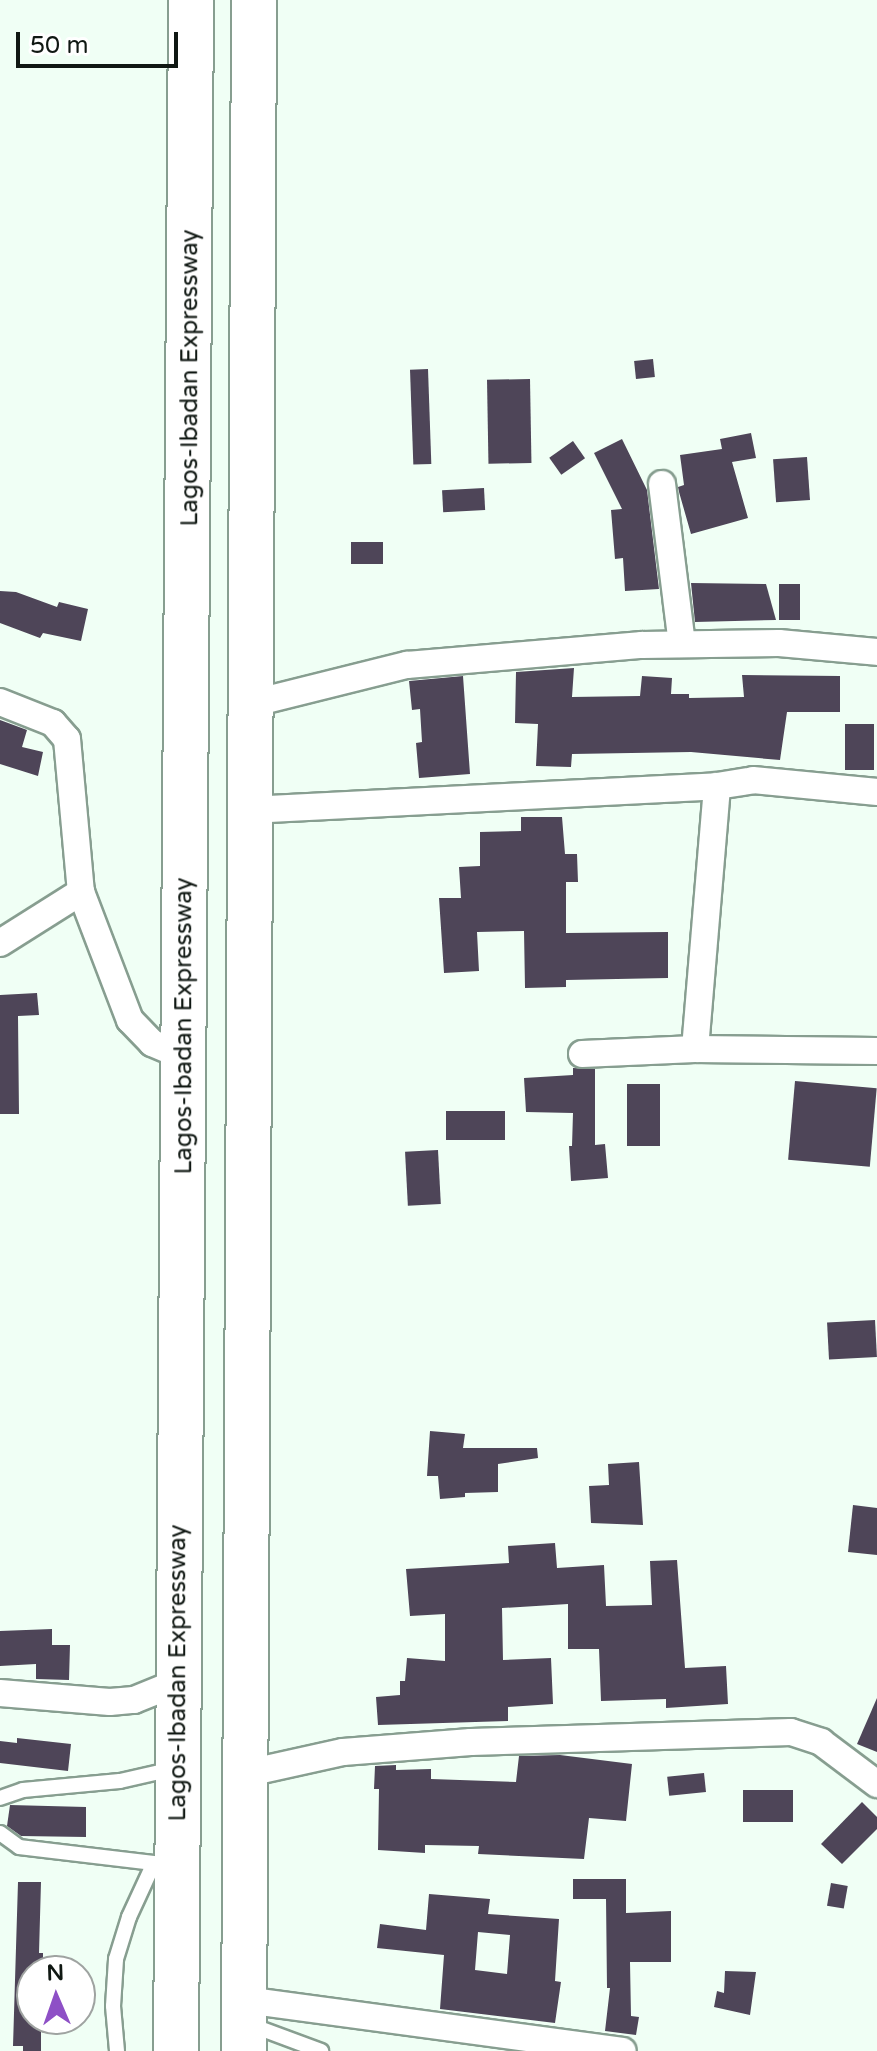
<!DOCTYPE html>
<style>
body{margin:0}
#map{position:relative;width:877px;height:2051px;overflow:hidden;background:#f0fff5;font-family:"Varela Round",sans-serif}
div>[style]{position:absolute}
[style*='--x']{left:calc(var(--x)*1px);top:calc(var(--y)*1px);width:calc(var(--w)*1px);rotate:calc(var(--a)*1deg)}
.building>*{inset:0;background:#4e4558;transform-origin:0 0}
.roads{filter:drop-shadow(2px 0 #879e90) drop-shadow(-2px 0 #879e90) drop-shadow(0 2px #879e90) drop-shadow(0 -2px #879e90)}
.service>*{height:14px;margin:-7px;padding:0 7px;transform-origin:7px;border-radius:7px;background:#fff}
.minor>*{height:26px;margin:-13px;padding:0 13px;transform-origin:13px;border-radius:13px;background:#fff}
.motorway>*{height:44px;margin:-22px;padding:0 22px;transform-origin:22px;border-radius:22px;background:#fff}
span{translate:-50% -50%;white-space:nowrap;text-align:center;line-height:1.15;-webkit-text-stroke:8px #fff;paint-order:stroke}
.street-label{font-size:24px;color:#101813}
.north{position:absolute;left:16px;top:1955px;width:80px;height:80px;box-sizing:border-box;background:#fff;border:2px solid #9fa3a1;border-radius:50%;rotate:358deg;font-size:22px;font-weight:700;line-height:32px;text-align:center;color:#101813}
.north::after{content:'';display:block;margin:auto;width:28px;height:36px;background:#8e50c6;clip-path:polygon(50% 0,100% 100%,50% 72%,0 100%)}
.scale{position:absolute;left:16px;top:32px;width:162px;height:36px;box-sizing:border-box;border:4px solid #101813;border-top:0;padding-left:10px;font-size:24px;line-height:28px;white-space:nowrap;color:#101813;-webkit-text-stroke:6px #fff;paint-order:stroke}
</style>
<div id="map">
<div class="building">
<i style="left:653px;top:359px;width:18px;height:19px;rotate:84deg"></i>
<i style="left:428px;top:369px;width:95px;height:18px;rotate:88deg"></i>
<i style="left:530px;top:379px;width:84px;height:43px;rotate:89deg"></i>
<i style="clip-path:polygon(751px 433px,756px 458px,732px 462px,748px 518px,691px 534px,679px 492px,678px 487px,684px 485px,680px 455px,722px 449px,720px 439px)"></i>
<i style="clip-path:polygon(622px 439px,647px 490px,659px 589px,625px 591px,623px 558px,615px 559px,611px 510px,622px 509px,594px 453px)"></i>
<i style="left:573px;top:441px;width:21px;height:29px;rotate:55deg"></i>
<i style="left:807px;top:457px;width:43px;height:34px;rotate:86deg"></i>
<i style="left:484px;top:488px;width:22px;height:42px;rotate:87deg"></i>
<i style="left:383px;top:542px;width:22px;height:32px;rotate:90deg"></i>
<i style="clip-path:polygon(691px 583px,766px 584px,776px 620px,695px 622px)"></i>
<i style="left:779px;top:584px;width:21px;height:36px"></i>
<i style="clip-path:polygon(0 591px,16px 592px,57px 607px,59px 602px,88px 609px,81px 641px,43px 633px,40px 638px,0 623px)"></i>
<i style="clip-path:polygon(574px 668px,572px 697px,640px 696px,642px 676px,672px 678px,671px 694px,689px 694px,689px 698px,744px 697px,742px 675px,840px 676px,840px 712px,787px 712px,780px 760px,691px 752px,572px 754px,571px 767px,536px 766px,538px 724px,515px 723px,516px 672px)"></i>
<i style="clip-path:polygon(463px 676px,470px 774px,419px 778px,416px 743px,422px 742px,420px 709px,412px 710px,409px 681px)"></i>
<i style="clip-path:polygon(0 720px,27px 730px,22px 747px,43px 752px,38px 776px,0 764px)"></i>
<i style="left:845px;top:724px;width:29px;height:46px"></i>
<i style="clip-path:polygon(521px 817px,562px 817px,565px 854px,577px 854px,578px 882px,566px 882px,566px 933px,668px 932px,668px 978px,566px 980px,566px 987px,525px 988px,524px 931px,477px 932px,479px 971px,444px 973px,439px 898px,461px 898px,459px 867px,480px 866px,480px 832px,521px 831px)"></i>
<i style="clip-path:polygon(37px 993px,39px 1015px,18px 1016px,19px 1114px,0 1114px,0 995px)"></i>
<i style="clip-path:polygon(573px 1068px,595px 1069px,595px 1145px,605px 1144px,608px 1178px,571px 1181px,569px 1146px,572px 1146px,573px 1113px,526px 1112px,524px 1078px,573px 1075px)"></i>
<i style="left:795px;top:1081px;width:82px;height:79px;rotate:5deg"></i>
<i style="left:627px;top:1084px;width:33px;height:62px"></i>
<i style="left:446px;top:1111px;width:59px;height:29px"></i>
<i style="left:438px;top:1150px;width:54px;height:33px;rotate:87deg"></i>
<i style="left:875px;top:1320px;width:37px;height:48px;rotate:87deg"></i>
<i style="clip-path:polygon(430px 1431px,465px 1434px,463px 1448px,537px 1448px,538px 1458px,498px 1464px,498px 1492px,465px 1493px,465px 1497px,440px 1499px,438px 1476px,427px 1476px)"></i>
<i style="clip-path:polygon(639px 1462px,643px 1525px,591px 1523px,589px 1486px,609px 1485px,608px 1464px)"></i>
<i style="clip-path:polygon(853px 1505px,877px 1508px,877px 1555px,848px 1552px)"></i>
<i style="clip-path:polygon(555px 1543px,557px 1568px,604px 1565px,606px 1606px,652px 1605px,650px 1561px,677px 1560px,685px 1668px,726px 1666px,728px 1704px,666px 1708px,666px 1699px,601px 1701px,599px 1649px,568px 1649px,568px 1604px,502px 1608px,503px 1660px,551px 1658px,553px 1704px,508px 1707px,508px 1721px,378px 1725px,376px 1697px,400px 1695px,400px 1681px,405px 1681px,407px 1658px,445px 1661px,445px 1614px,410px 1616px,406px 1569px,509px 1563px,508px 1546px)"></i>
<i style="clip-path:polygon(52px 1629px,52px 1645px,70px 1645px,69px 1680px,36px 1679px,36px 1664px,0 1666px,0 1631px)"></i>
<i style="clip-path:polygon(877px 1698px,877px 1752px,857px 1744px)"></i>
<i style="clip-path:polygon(17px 1738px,71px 1744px,68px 1771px,0 1763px,0 1741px,17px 1743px)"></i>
<i style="clip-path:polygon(560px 1755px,632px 1764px,626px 1821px,589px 1818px,584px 1859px,478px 1854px,479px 1846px,425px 1845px,425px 1853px,378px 1850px,379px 1789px,374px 1789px,375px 1766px,396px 1765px,396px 1770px,431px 1769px,431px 1779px,516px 1782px,519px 1756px)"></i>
<i style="left:704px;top:1773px;width:19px;height:37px;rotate:84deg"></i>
<i style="left:743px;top:1790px;width:50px;height:32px"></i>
<i style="clip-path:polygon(862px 1802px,877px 1817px,877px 1829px,842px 1864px,821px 1844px)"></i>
<i style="clip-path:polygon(10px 1805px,86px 1807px,86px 1837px,21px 1836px,7px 1826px)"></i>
<i style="clip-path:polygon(573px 1879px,626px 1879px,626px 1913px,671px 1911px,671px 1962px,630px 1962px,631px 2016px,639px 2017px,636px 2035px,605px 2031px,610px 1988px,607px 1988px,606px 1899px,573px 1899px)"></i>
<i style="clip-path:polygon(18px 1882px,41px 1882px,39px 1953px,43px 1953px,43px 1971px,32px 1971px,32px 2019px,41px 2019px,41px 2051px,23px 2051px,23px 2046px,13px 2046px)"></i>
<i style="left:831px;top:1883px;width:17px;height:23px;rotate:10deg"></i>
<i style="clip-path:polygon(evenodd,429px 1894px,490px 1899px,488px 1914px,559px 1919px,555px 1981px,561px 1982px,555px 2023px,440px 2009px,444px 1955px,377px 1948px,380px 1924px,426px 1930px,429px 1894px,478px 1932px,510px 1935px,507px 1974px,475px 1970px,478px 1932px)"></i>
<i style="clip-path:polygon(725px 1971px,756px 1972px,750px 2015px,714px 2007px,717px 1991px,724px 1993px)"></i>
</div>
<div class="roads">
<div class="service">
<i style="--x:0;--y:1798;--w:24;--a:-19"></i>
<i style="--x:23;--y:1790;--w:97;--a:-5.3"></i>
<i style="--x:120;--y:1781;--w:54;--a:-12.8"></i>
<i style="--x:0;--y:1833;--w:24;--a:36"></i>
<i style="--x:19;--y:1847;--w:144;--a:6.8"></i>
<i style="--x:251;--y:2025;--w:75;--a:20.4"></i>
<i style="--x:117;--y:2051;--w:45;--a:-95.1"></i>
<i style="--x:113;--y:2006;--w:47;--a:-86.3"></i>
<i style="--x:116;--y:1959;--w:44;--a:-72.8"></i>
<i style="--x:129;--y:1917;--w:57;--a:-65.2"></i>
</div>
<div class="minor">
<i style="--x:662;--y:484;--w:161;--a:82.9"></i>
<i style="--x:0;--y:702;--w:57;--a:21.6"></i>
<i style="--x:53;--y:723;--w:21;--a:49"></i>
<i style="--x:67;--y:739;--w:154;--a:84.8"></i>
<i style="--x:81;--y:892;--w:137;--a:69.1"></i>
<i style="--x:130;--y:1020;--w:32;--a:46"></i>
<i style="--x:152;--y:1043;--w:36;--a:23"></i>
<i style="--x:250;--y:704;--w:162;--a:-14"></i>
<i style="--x:407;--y:665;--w:236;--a:-4.9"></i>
<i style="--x:642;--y:645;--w:137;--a:-0.8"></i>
<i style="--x:779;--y:643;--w:98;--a:5.2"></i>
<i style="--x:249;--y:810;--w:469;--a:-2.9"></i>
<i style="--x:717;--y:786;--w:36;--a:-9"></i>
<i style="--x:753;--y:780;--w:125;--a:5.5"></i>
<i style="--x:0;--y:943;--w:96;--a:-32.2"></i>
<i style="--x:695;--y:1049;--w:264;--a:-85.2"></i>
<i style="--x:582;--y:1054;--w:113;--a:-2.5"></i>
<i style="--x:695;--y:1049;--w:182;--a:0.6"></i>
<i style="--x:0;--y:1693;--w:110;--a:4.7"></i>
<i style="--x:110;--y:1702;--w:24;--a:-5"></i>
<i style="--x:134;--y:1700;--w:45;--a:-22"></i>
<i style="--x:248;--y:1773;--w:97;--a:-12.5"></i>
<i style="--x:343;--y:1752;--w:128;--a:-4.5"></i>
<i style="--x:471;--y:1742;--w:320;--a:-1.8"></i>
<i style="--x:791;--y:1732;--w:32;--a:18"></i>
<i style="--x:821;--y:1742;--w:70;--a:36.9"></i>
<i style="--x:246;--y:2000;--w:380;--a:7.7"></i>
</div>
<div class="motorway">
<i style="--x:176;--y:2051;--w:2051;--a:-89.58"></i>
<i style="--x:244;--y:2051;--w:2051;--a:-89.72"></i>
</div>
</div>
<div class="street-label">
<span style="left:190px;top:378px;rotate:-90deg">Lagos-Ibadan Expressway</span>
<span style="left:184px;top:1026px;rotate:-90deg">Lagos-Ibadan Expressway</span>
<span style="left:178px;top:1673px;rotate:-90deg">Lagos-Ibadan Expressway</span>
</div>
<div class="north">N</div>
<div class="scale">50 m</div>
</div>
